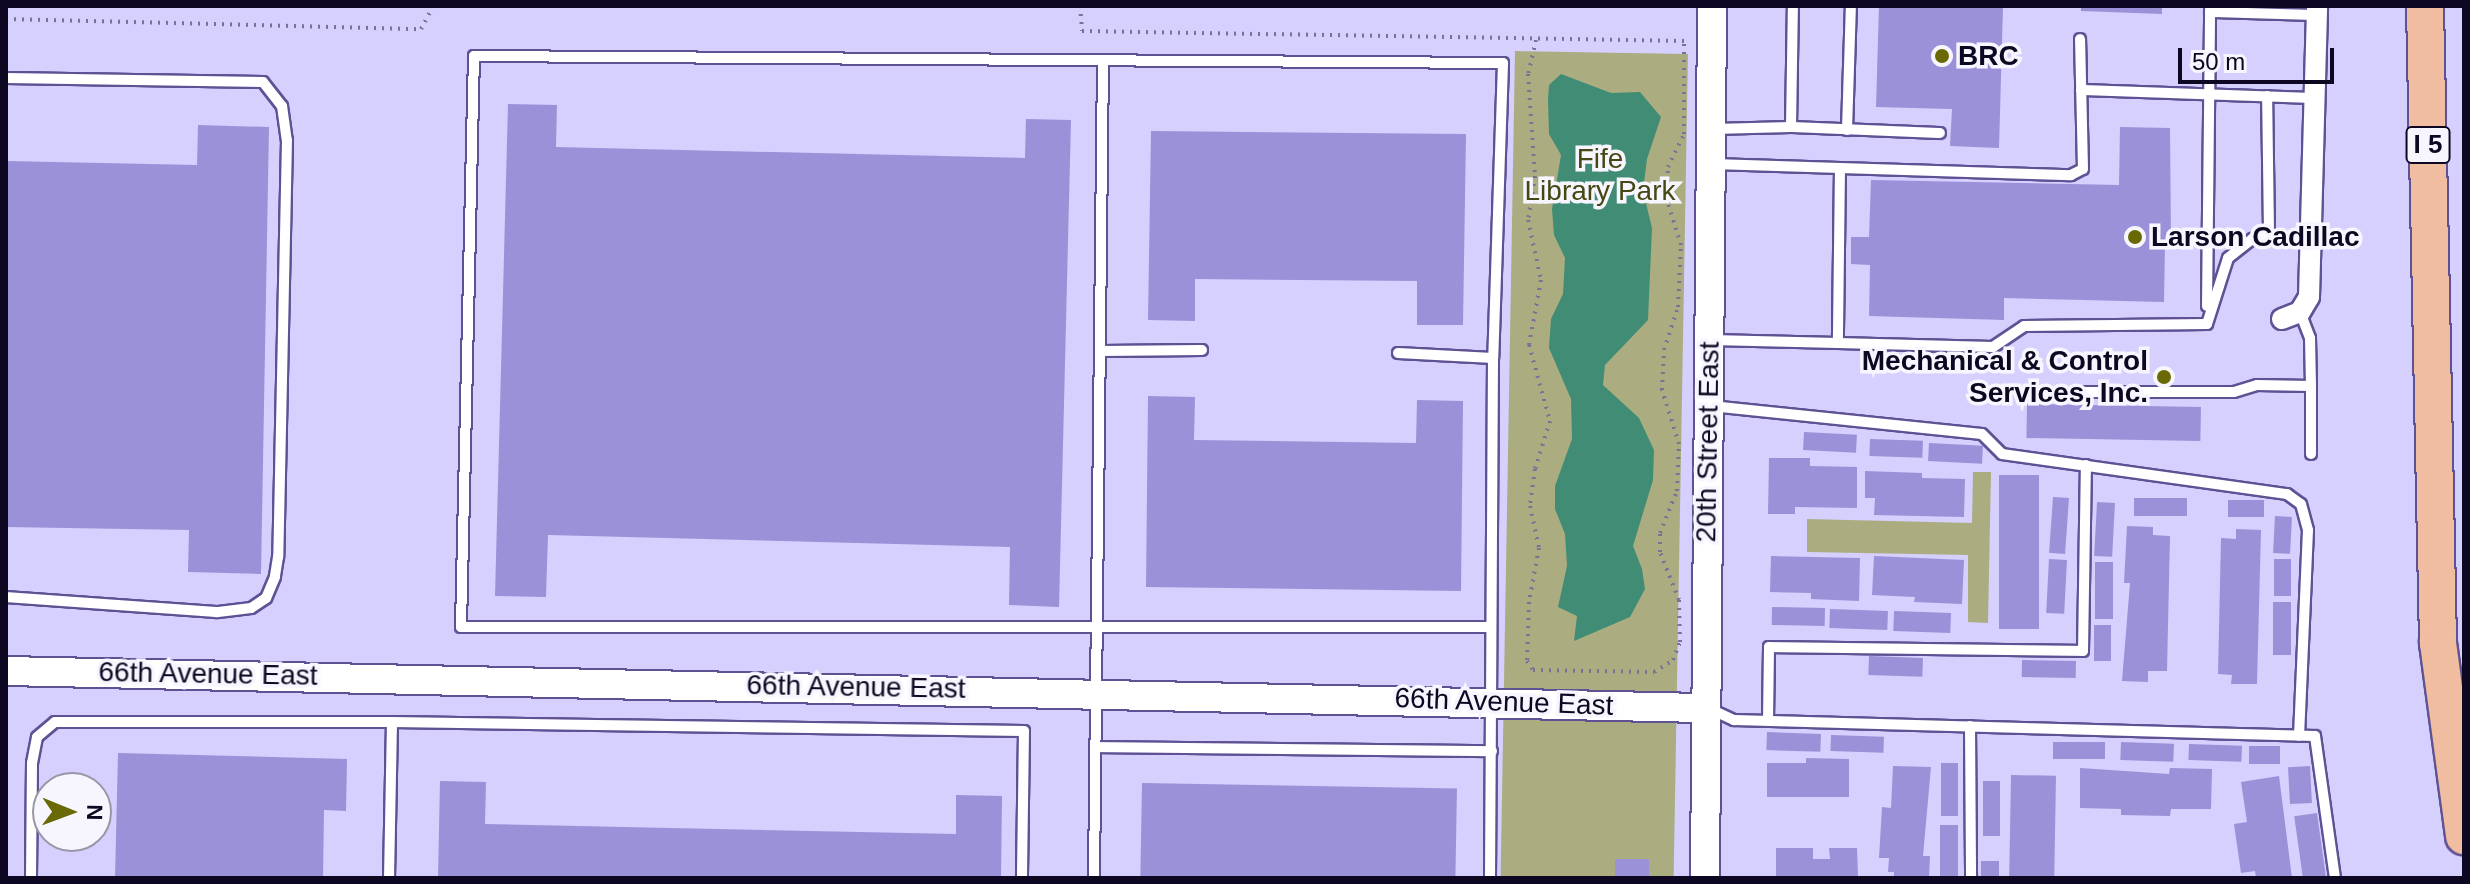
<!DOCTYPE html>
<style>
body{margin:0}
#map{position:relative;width:2470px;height:884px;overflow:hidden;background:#d5d0fd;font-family:Arial,sans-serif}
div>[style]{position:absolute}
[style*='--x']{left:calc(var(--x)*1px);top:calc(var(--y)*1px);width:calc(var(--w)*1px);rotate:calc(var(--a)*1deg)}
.green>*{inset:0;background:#abad81;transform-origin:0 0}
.water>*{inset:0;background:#408c74}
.building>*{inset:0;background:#9b91d8;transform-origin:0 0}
.path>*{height:4px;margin-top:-2px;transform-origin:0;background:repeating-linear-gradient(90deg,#777296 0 2px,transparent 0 8px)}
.roads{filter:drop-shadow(2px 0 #5e5294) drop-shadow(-2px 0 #5e5294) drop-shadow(0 2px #5e5294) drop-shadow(0 -2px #5e5294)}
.lane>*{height:10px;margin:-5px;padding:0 5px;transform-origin:5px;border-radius:5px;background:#fff}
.street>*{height:20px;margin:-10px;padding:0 10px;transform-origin:10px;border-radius:10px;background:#fff}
.secondary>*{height:28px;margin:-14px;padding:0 14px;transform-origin:14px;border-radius:14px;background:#fff}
.highway>*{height:36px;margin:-18px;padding:0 18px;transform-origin:18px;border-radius:18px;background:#f1bda1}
.dots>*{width:22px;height:22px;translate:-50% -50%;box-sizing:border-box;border:4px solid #f7f6fe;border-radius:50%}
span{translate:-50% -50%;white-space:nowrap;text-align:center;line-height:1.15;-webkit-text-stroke:7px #f7f6fe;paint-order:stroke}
.shield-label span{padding:2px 6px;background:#f7f6fe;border:2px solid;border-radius:6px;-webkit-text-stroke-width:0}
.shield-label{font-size:26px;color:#0d0721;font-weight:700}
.poi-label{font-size:28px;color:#0d0721;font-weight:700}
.left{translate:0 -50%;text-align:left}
.right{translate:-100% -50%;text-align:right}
.park-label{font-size:28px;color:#464715}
.street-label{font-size:28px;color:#0d0721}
.frame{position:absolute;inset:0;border:8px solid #0d0721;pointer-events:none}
.north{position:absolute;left:32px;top:772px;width:80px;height:80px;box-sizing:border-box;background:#f7f6fe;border:2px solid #9996a6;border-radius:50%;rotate:91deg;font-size:22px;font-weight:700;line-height:32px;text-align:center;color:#0d0721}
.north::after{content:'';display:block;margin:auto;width:28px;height:36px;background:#696905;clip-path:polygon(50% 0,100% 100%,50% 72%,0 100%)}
.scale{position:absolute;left:2178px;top:48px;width:156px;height:36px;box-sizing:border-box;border:4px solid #0d0721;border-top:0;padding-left:10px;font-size:24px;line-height:28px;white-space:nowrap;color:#0d0721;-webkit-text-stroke:6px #f7f6fe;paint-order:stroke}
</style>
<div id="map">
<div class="green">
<i style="left:1515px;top:51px;width:173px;height:827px;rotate:1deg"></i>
<i style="clip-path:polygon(1973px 472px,1991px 472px,1988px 623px,1968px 622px,1968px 555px,1807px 552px,1807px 519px,1972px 523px)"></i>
</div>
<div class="water">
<i style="clip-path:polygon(1561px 74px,1611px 93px,1640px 92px,1661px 117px,1647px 159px,1643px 191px,1652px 228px,1648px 320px,1605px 365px,1603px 385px,1639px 418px,1654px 450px,1653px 480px,1633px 546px,1642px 569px,1645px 589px,1630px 617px,1574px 641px,1577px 616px,1558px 607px,1567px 566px,1565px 534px,1555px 509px,1555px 486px,1572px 439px,1571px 399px,1549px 348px,1551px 319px,1563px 294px,1565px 258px,1554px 235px,1552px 209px,1561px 155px,1549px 134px,1548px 100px,1549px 85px)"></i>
</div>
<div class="building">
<i style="clip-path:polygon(1879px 6px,2003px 6px,1999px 148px,1950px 146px,1952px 109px,1876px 107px)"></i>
<i style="clip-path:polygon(2081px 6px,2162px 6px,2162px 14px,2081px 11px)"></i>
<i style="clip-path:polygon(508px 104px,557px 105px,556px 147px,1025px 158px,1026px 119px,1071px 120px,1059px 607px,1009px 605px,1010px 547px,548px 535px,546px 597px,495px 596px)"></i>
<i style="clip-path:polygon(198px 125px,269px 127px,261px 574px,188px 572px,189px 530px,6px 527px,6px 161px,197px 165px)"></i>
<i style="clip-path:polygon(2120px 127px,2170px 128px,2171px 244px,2165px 244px,2164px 302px,2004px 298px,2004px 320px,1869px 316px,1870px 265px,1851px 264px,1851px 237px,1869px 237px,1871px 180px,2119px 185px)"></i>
<i style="clip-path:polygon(1151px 131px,1466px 134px,1463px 325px,1417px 325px,1417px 281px,1195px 279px,1195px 321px,1148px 320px)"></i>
<i style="clip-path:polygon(1148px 396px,1195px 397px,1194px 440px,1416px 443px,1417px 400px,1463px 401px,1461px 591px,1146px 587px)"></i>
<i style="left:2027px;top:404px;width:174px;height:34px;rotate:1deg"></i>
<i style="left:1804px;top:432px;width:53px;height:18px;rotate:3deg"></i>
<i style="left:1870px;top:439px;width:53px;height:17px;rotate:2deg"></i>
<i style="left:1929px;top:443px;width:54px;height:18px;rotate:3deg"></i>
<i style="clip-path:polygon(1769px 458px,1810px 458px,1810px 466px,1857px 467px,1857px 508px,1795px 507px,1795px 514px,1768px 514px)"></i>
<i style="clip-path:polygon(1865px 471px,1922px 473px,1922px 478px,1965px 479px,1964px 517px,1874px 515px,1875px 498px,1865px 498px)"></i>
<i style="left:1999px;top:475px;width:40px;height:154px"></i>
<i style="left:2053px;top:497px;width:16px;height:56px;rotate:4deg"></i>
<i style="left:2134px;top:498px;width:53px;height:18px"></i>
<i style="left:2228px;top:500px;width:36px;height:17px"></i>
<i style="left:2097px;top:502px;width:18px;height:54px;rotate:3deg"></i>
<i style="left:2275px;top:516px;width:17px;height:37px;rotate:3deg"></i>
<i style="clip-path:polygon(2127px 526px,2153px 527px,2153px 535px,2170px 536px,2167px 671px,2148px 671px,2148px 682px,2122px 681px,2130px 583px,2124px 583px)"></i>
<i style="clip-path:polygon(2236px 529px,2261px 530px,2257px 684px,2231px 684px,2232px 675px,2218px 674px,2221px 538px,2236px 539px)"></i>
<i style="clip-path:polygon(1771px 556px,1860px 558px,1859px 601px,1811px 599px,1811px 593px,1770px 592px)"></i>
<i style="clip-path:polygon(1874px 556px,1964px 560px,1962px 604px,1914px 602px,1915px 597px,1872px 595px)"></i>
<i style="left:2049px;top:559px;width:18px;height:54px;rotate:3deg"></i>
<i style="left:2274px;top:559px;width:17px;height:37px"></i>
<i style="left:2095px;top:562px;width:18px;height:57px"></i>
<i style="left:2273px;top:602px;width:18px;height:53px"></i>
<i style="left:1772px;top:607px;width:53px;height:18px;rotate:1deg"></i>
<i style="left:1830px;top:609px;width:58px;height:19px;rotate:2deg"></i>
<i style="left:1894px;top:611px;width:57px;height:20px;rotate:2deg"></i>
<i style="left:2094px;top:625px;width:17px;height:36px"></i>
<i style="left:1869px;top:656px;width:54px;height:19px;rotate:2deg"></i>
<i style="left:2022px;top:660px;width:54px;height:17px;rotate:1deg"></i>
<i style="left:1767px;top:732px;width:54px;height:18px;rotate:2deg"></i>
<i style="left:1831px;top:735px;width:53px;height:16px;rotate:2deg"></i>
<i style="left:2053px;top:742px;width:52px;height:17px"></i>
<i style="left:2121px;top:742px;width:53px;height:18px;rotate:2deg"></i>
<i style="left:2189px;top:744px;width:53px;height:16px;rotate:2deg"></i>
<i style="left:2249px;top:746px;width:31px;height:18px"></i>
<i style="clip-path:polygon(118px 753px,347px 759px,346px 811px,324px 810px,323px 878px,115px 878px)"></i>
<i style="clip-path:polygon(1806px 758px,1849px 759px,1849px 797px,1767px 797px,1767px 763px,1806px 763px)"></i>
<i style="left:1941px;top:763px;width:17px;height:53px"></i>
<i style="clip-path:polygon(1893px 766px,1931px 767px,1923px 856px,1930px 856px,1929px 878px,1894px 878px,1894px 872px,1888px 872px,1889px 858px,1879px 858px,1882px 807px,1891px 808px)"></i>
<i style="left:2310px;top:766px;width:37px;height:22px;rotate:87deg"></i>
<i style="clip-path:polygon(2080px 768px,2169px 774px,2170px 768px,2212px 769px,2211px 809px,2171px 809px,2170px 816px,2121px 815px,2121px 809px,2080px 808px)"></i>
<i style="left:2011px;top:775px;width:45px;height:103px;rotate:1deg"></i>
<i style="clip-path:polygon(2279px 776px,2292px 878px,2256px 878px,2255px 871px,2241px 873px,2234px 824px,2247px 822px,2241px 782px)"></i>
<i style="clip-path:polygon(440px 781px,486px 782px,485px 824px,956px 834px,956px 795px,1002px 796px,1001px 878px,438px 878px)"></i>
<i style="left:1983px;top:781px;width:17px;height:55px"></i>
<i style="left:1142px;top:783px;width:315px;height:95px;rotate:1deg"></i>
<i style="left:2317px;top:813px;width:66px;height:23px;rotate:82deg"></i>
<i style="left:1940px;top:825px;width:18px;height:52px"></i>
<i style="clip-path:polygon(1776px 848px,1813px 848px,1813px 859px,1830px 859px,1829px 848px,1857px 848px,1858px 876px,1776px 878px)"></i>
<i style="left:1615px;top:859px;width:34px;height:19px"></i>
<i style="left:1981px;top:861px;width:18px;height:17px"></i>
</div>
<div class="path">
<i style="--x:1068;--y:6;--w:12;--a:0"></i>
<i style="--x:1080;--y:6;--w:25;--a:85"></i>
<i style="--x:1082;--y:31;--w:605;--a:0.95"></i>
<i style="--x:6;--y:19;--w:415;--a:1.4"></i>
<i style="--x:421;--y:29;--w:26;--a:-62"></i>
<i style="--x:1536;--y:40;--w:35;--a:103"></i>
<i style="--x:1528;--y:74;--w:102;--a:86.1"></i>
<i style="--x:1535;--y:176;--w:45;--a:99"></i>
<i style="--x:1528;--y:220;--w:61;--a:77.8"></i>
<i style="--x:1541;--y:280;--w:66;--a:100.5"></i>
<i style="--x:1529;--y:345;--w:79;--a:74.6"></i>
<i style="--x:1550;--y:421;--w:50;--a:107.4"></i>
<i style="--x:1535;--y:469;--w:37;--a:98"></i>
<i style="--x:1530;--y:506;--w:43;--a:77.9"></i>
<i style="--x:1539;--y:548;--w:55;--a:100.5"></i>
<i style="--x:1529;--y:602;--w:59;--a:91.9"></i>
<i style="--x:1527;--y:661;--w:11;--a:56"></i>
<i style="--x:1533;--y:670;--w:121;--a:0.9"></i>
<i style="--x:1654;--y:672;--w:22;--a:-32"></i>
<i style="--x:1673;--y:660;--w:19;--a:-69"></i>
<i style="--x:1680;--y:642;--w:42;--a:-91.4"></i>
<i style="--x:1679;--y:600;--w:52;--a:-111.6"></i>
<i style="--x:1660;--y:552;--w:19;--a:-90"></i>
<i style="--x:1660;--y:533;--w:45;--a:-68"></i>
<i style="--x:1677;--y:491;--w:47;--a:-87.6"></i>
<i style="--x:1679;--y:444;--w:57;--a:-107.5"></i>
<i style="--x:1662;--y:390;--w:40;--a:-87.1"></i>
<i style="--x:1664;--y:350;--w:45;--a:-72"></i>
<i style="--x:1678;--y:307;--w:62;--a:-87.2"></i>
<i style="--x:1681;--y:245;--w:50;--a:-107.4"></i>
<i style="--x:1666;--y:197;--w:30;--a:-86"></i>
<i style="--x:1668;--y:167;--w:37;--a:-64"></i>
<i style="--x:1684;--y:134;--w:93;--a:-90"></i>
</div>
<div class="roads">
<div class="lane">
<i style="--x:2210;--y:12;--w:107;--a:1.6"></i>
<i style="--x:6;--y:78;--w:257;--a:0.9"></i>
<i style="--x:263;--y:82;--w:31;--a:52"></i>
<i style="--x:282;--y:106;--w:34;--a:82"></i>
<i style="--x:287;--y:140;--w:417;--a:91.2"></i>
<i style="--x:278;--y:557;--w:20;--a:99"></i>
<i style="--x:275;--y:577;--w:23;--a:113"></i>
<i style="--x:266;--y:598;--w:18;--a:146"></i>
<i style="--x:251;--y:608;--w:35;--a:173"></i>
<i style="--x:216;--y:612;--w:211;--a:-175.9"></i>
<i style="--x:2081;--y:90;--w:234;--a:2"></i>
<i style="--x:1791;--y:127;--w:121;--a:-89.1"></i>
<i style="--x:1713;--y:129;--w:78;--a:-1.5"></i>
<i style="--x:1791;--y:127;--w:149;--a:2.3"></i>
<i style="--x:1847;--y:130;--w:124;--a:-88.2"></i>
<i style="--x:1713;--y:164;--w:358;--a:1.8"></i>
<i style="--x:2071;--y:175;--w:13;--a:-27"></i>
<i style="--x:2083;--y:169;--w:130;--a:-91.3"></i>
<i style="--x:1840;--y:168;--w:175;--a:90.7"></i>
<i style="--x:1838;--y:343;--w:155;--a:1.5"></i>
<i style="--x:1993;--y:347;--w:37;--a:-34"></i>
<i style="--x:2024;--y:326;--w:183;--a:-0.6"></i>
<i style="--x:2207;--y:324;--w:69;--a:-72.3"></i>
<i style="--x:2228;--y:258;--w:31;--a:-38"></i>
<i style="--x:2252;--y:239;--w:18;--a:-22"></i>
<i style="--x:2269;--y:232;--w:136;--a:-90.8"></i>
<i style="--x:2207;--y:306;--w:300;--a:-89.4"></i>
<i style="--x:1712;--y:340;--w:126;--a:1.4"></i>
<i style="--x:1102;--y:351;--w:100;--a:-0.6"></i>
<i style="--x:1398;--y:353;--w:95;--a:3"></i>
<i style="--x:2082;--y:392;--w:152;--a:0"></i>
<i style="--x:2234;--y:392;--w:24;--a:-17"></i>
<i style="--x:2257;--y:385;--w:54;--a:1.1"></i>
<i style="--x:2311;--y:386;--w:48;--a:-91.2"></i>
<i style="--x:2310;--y:338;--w:28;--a:-111"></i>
<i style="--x:1711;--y:406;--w:272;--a:5.9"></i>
<i style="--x:1982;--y:434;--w:28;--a:45"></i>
<i style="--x:2002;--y:454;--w:288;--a:8"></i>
<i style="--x:2287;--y:494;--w:17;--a:36"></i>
<i style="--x:2301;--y:504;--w:27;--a:75"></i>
<i style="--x:2308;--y:530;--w:206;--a:92.5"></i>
<i style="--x:2311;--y:454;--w:68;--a:-90"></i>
<i style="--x:1489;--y:627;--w:1028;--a:180"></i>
<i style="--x:461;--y:627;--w:571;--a:-88.7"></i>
<i style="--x:474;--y:56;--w:1029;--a:0.39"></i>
<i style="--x:1503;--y:63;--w:295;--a:91.9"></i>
<i style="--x:1493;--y:358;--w:520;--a:90.33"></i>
<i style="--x:1708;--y:708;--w:29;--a:25"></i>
<i style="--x:1734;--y:720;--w:581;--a:1.58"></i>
<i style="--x:2315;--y:736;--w:143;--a:82"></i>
<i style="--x:1768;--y:720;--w:73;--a:-89.2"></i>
<i style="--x:1769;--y:647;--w:314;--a:0.7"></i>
<i style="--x:2083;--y:651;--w:186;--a:-89.1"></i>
<i style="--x:1970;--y:726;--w:152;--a:89.6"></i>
<i style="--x:1095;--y:747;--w:397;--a:0.6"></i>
<i style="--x:31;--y:878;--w:115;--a:-89.5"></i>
<i style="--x:32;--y:763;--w:26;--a:-79"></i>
<i style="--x:37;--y:737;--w:23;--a:-40"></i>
<i style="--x:55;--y:722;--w:337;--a:0"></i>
<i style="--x:392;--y:722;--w:632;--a:0.82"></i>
<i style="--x:1024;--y:731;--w:147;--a:90.8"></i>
<i style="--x:389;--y:878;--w:156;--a:-88.9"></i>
<i style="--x:1094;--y:878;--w:816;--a:-89.37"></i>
</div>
<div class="street">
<i style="--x:2282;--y:319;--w:19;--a:-21"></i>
<i style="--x:2300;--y:312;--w:17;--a:-59"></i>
<i style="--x:2309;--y:297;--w:291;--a:-88.4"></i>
</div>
<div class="secondary">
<i style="--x:6;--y:671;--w:1700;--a:1.25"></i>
<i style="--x:1705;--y:878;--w:872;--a:-89.54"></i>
</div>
<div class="highway">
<i style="--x:2425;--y:6;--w:637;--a:88.83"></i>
<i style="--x:2438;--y:643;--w:195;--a:82.3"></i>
</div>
</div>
<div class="dots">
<i style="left:1942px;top:56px;background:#696905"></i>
<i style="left:2135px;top:237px;background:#696905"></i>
<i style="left:2164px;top:377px;background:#696905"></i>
</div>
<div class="shield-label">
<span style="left:2428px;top:145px">I 5</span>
</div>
<div class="poi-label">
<span class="left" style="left:1958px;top:56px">BRC</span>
<span class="left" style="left:2151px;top:237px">Larson Cadillac</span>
<span class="right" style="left:2148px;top:377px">Mechanical &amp; Control<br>Services, Inc.</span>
</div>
<div class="park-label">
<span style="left:1600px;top:175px">Fife<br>Library Park</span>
</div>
<div class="street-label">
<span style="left:1708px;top:442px;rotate:-89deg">20th Street East</span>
<span style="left:208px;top:674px;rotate:1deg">66th Avenue East</span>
<span style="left:856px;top:687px;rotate:1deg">66th Avenue East</span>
<span style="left:1504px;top:702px;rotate:2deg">66th Avenue East</span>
</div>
<div class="frame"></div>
<div class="north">N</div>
<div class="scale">50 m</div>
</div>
